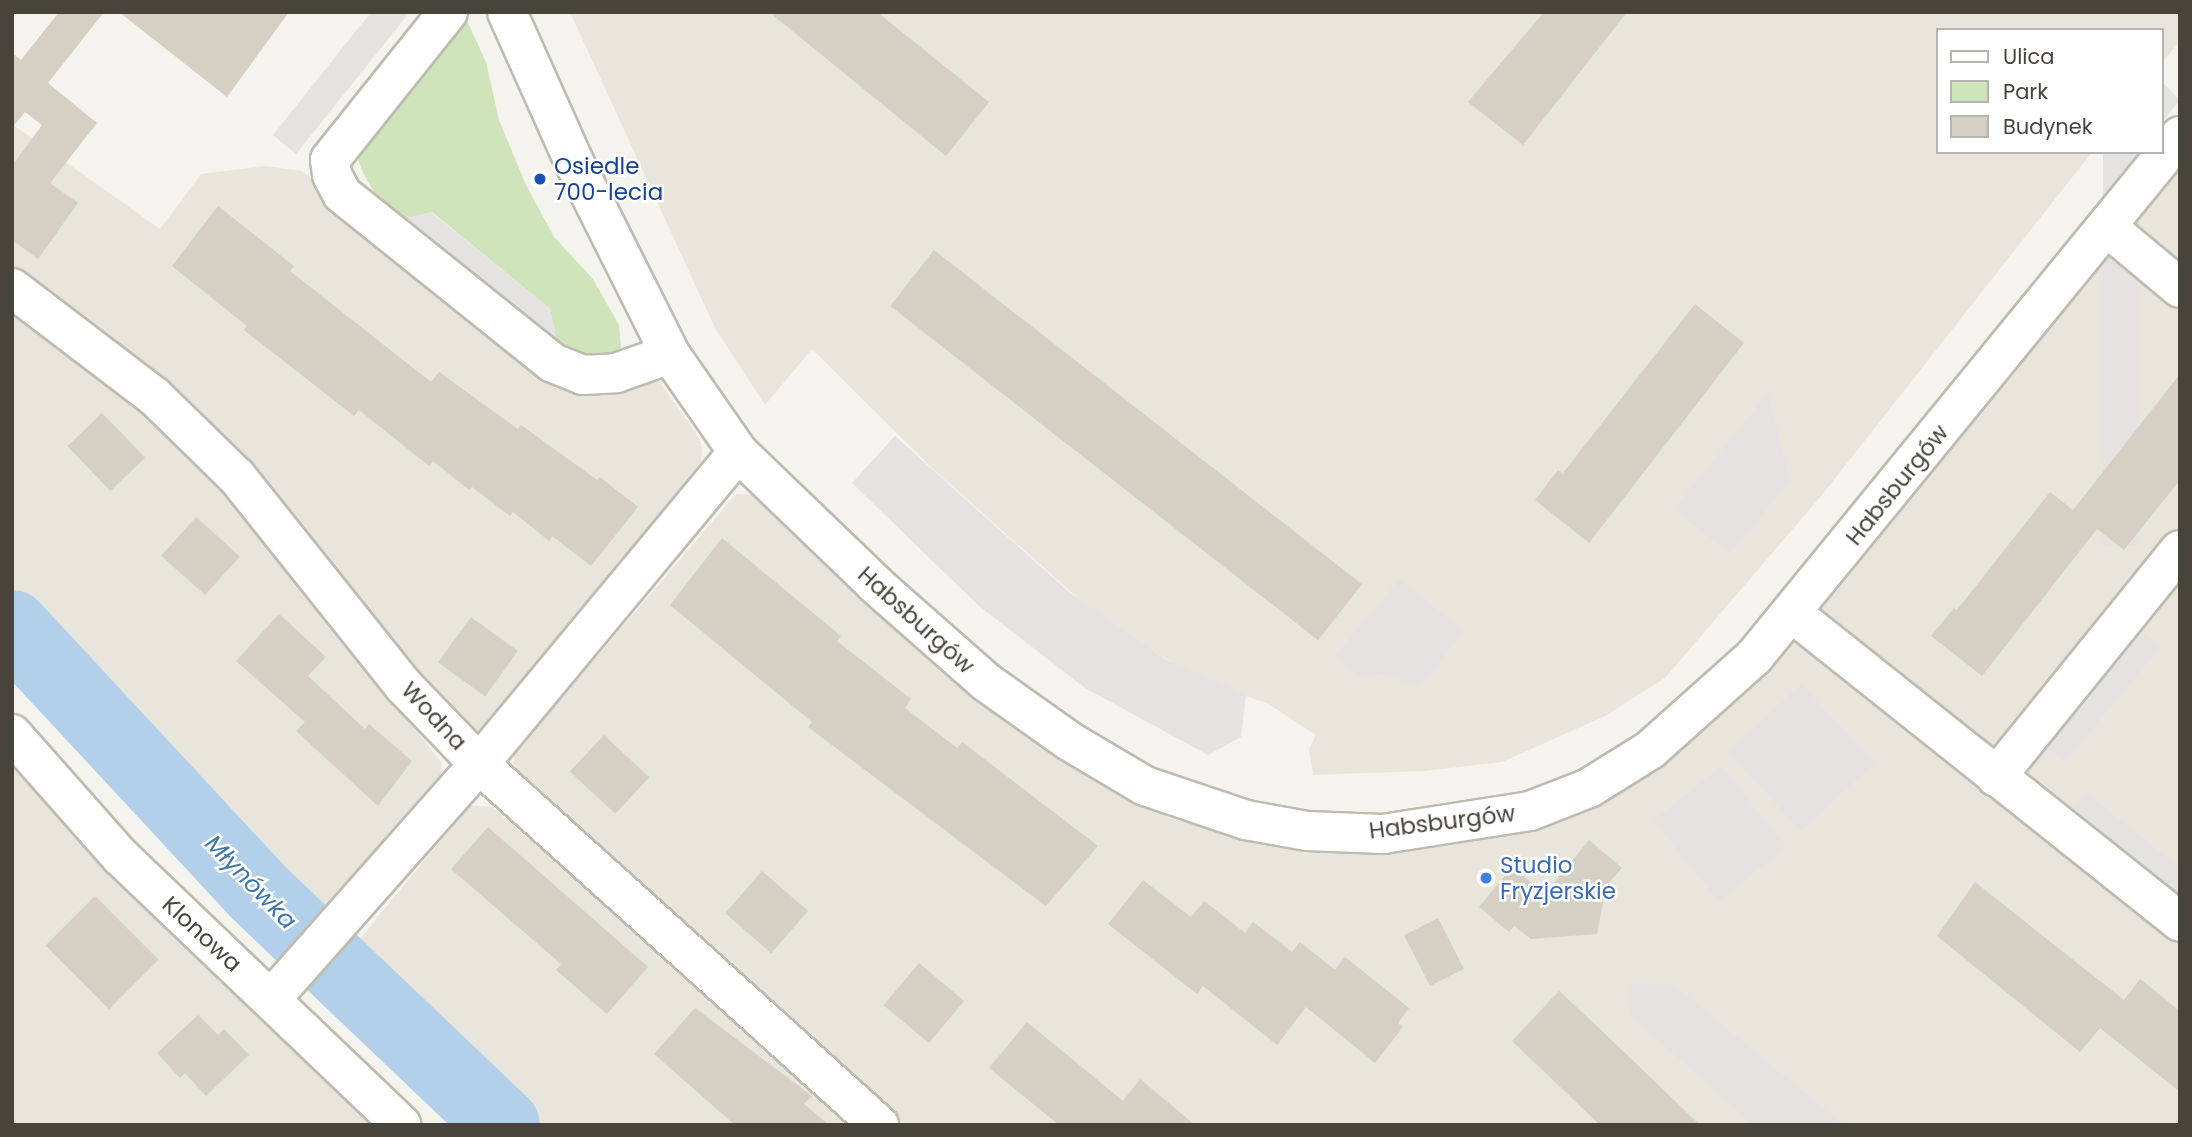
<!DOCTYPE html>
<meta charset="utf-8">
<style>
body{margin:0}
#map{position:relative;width:2192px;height:1137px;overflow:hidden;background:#f5f3ed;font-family:Poppins,sans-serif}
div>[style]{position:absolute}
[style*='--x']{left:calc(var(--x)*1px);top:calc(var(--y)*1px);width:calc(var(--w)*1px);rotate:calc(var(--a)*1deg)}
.residential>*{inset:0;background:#e8e5dc}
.green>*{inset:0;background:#cfe4bb}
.parking>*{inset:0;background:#e4e3e1;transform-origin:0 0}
.river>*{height:74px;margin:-37px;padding:0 37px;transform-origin:37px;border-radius:37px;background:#b2d0e9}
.building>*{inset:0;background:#d5cfc4;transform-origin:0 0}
.roads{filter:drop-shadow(2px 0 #bfbbb0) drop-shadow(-2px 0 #bfbbb0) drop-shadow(0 2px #bfbbb0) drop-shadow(0 -2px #bfbbb0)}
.minor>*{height:38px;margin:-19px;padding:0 19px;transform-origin:19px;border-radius:19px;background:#fff}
.dots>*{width:19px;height:19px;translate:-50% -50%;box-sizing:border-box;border:4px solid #fff;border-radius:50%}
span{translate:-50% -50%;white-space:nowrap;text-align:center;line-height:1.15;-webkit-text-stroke:5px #fff;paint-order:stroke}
.transit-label{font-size:23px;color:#164399}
.left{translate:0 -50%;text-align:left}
.street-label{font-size:23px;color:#49443b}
.shop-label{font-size:23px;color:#366cbe}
.water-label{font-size:24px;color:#4077a9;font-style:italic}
.frame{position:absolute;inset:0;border:14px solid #49443b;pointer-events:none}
.legend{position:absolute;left:1936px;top:28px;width:228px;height:126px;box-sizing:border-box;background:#fff;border:2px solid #b6b4b1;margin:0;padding:9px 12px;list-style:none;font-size:21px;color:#49443b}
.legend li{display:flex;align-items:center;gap:14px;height:35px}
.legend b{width:35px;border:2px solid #b6b4b1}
</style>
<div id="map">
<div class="residential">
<i style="clip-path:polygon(570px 12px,2180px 12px,2180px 41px,2162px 63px,2162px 30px,1938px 30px,1938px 152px,2092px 152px,1822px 495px,1665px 678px,1605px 716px,1502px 762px,1425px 771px,1313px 775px,1309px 749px,1316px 735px,1267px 703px,1211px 685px,1107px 624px,933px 469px,812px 349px,765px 405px,715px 328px)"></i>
<i style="clip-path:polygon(12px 124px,160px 229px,201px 174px,265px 166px,302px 171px,510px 344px,603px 389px,657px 379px,696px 433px,702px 447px,701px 467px,492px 724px,479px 733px,465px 730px,203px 421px,121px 344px,12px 269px)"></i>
<i style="clip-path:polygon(2180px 166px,2180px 1125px,905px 1125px,526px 787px,513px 770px,514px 754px,736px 494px,755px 495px,856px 595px,1053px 754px,1169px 818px,1305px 853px,1441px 846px,1586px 808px,1735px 699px,1808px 626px)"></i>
<i style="clip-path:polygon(12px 307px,127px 391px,213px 475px,441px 762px,442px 779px,314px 917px,125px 730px,12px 589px)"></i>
<i style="clip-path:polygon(12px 753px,379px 1125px,12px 1125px)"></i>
<i style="clip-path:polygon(470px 805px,492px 807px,862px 1125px,531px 1125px,350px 951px)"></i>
</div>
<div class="green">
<i style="clip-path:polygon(463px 12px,486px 62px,499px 120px,526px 185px,554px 237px,593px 279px,619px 325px,621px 348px,604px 361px,559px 351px,550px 309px,432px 212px,392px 222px,364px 175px,356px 155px)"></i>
</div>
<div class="parking">
<i style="clip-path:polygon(371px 12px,410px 12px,296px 154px,273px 135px)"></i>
<i style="clip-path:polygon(2162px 82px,2180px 100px,2162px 122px)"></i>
<i style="left:2103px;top:152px;width:35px;height:394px"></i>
<i style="clip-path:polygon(431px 212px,550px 309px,559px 351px,392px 222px)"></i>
<i style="clip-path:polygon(1768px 393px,1790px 481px,1730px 554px,1674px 509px)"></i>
<i style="clip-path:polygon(895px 436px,1069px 592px,1165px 659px,1246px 695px,1241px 737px,1208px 755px,1085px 688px,979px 606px,852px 483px)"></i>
<i style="clip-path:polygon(1400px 579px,1464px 631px,1427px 678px,1415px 685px,1383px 674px,1363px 678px,1334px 657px)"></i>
<i style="left:2137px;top:627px;width:31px;height:150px;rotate:40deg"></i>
<i style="left:1801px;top:684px;width:108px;height:100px;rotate:47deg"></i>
<i style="left:1721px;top:766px;width:104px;height:87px;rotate:51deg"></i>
<i style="clip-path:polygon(2085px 792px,2180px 868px,2180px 903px,2068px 814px)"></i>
<i style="clip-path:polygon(1631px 983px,1674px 985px,1844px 1125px,1753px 1125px,1629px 1014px)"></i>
</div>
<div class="river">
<i style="--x:12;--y:627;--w:359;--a:47.1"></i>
<i style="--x:256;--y:890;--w:341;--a:43.6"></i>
</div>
<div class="building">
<i style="clip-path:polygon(59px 12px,104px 12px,48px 83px,97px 123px,50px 183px,78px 203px,38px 259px,12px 240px,12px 166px,42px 125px,25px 112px,12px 128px,12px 53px,21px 60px)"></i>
<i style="clip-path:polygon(119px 12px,289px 12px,227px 97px)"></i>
<i style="clip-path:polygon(769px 12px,877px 12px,989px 102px,946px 156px)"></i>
<i style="clip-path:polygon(1544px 12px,1627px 12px,1523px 145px,1468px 102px)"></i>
<i style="clip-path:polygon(218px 206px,294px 266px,290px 271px,431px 382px,439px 372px,518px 429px,521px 425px,597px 480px,600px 477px,638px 507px,591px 566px,552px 536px,549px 541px,513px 512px,510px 516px,472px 487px,469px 490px,433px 461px,429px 466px,359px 410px,354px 416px,244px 330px,247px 326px,172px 266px)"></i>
<i style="left:934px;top:250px;width:543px;height:71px;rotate:38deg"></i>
<i style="clip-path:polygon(1695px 304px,1744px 343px,1589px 543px,1535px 500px,1558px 470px,1563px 473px)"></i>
<i style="clip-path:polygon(2180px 374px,2180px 480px,2124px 550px,2097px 529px,1982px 676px,1931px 636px,1954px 608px,1957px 610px,2050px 492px,2073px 510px)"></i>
<i style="left:102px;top:413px;width:62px;height:48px;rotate:46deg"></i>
<i style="left:196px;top:517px;width:59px;height:52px;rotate:42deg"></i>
<i style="clip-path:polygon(722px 538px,841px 636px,837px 641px,911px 699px,905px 708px,957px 748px,962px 742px,1098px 846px,1046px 906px,808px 727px,812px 722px,670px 605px)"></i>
<i style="clip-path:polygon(279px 614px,326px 657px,308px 676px,365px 729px,369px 724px,412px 761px,378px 806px,296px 731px,305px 722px,236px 661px)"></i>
<i style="left:471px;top:617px;width:58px;height:56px;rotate:36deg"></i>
<i style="left:604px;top:735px;width:62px;height:50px;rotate:43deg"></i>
<i style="clip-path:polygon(488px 827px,648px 967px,607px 1014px,556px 970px,561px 964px,451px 869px)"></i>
<i style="clip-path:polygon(1589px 840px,1622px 868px,1606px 886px,1597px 934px,1531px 939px,1514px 926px,1509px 932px,1479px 907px,1512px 867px,1545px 894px)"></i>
<i style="left:762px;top:871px;width:61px;height:56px;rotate:41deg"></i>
<i style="clip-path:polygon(1143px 880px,1191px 917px,1204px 901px,1245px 933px,1253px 922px,1292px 952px,1300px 942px,1335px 970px,1345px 957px,1409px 1008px,1398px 1023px,1403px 1027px,1375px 1063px,1306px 1007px,1277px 1045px,1203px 986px,1197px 994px,1108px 924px)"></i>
<i style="clip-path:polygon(1975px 882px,2124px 1000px,2140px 979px,2180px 1011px,2180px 1092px,2100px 1028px,2080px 1052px,1937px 936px)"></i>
<i style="left:95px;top:896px;width:90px;height:70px;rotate:45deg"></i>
<i style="left:1438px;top:918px;width:57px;height:38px;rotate:63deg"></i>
<i style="left:919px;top:963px;width:59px;height:55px;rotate:40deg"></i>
<i style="clip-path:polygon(1559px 991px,1600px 1029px,1700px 1125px,1600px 1125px,1512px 1041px)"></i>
<i style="clip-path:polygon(695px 1008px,812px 1096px,804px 1104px,829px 1125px,735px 1125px,654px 1054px)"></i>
<i style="clip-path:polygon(198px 1015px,218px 1035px,224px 1029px,249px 1055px,206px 1096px,185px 1073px,180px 1078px,157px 1053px)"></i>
<i style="clip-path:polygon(1027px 1022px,1123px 1101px,1140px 1079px,1195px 1125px,1059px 1125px,989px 1068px)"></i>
</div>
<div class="roads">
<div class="minor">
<i style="--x:448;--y:12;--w:189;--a:128.6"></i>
<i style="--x:330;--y:160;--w:15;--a:82"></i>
<i style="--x:332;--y:175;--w:21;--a:62"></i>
<i style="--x:342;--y:194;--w:270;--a:38.7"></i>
<i style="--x:553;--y:363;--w:32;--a:22"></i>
<i style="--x:583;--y:375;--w:33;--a:-3"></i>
<i style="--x:616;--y:373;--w:57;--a:-19.4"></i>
<i style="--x:507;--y:12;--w:167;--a:65.9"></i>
<i style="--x:575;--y:164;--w:212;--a:63.4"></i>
<i style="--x:670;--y:354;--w:119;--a:55.2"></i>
<i style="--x:738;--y:452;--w:192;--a:43.9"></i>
<i style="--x:876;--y:585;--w:147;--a:41.4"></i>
<i style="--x:986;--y:682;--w:102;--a:35.4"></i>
<i style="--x:1069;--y:741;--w:88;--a:30.6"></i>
<i style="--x:1145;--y:786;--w:107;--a:18.6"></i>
<i style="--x:1246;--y:820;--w:62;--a:10.2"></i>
<i style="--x:1307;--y:831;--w:76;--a:2.3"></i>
<i style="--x:1383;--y:834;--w:149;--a:-8.9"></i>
<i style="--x:1530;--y:811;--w:63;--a:-21.3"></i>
<i style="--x:1589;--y:788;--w:72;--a:-31.9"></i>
<i style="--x:1650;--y:750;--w:140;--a:-41.8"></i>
<i style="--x:1754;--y:657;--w:673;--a:-50.73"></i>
<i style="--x:2107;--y:227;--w:95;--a:39.9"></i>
<i style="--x:12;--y:288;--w:178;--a:37.3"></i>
<i style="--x:154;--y:396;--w:116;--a:44.3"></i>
<i style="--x:237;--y:477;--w:268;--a:51.4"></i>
<i style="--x:404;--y:686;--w:108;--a:46.1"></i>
<i style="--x:479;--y:764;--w:539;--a:42.07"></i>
<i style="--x:1792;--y:613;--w:496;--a:38.5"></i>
<i style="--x:12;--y:734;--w:164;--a:48.5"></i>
<i style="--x:121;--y:857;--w:388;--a:43.7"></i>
<i style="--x:1996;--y:777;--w:292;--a:-51"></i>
<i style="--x:271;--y:999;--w:314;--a:-48.5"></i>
<i style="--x:479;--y:764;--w:405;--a:-50.3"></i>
</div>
</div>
<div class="dots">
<i style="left:540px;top:179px;background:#1a4fb4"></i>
<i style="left:1486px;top:878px;background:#3f7fe0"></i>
</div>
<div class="transit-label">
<span class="left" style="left:554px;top:179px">Osiedle<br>700-lecia</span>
</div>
<div class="street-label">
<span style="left:1897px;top:485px;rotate:-51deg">Habsburgów</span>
<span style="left:916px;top:620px;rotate:42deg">Habsburgów</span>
<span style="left:434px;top:716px;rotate:47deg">Wodna</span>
<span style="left:1442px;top:822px;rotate:-7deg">Habsburgów</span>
<span style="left:202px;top:934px;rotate:43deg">Klonowa</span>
</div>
<div class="shop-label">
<span class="left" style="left:1500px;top:878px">Studio<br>Fryzjerskie</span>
</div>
<div class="water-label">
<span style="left:251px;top:882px;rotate:46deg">Młynówka</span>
</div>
<div class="frame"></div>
<ul class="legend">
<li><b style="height:9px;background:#fff"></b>Ulica</li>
<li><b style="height:19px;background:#cfe4bb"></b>Park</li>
<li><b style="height:19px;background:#d5cfc4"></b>Budynek</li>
</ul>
</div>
